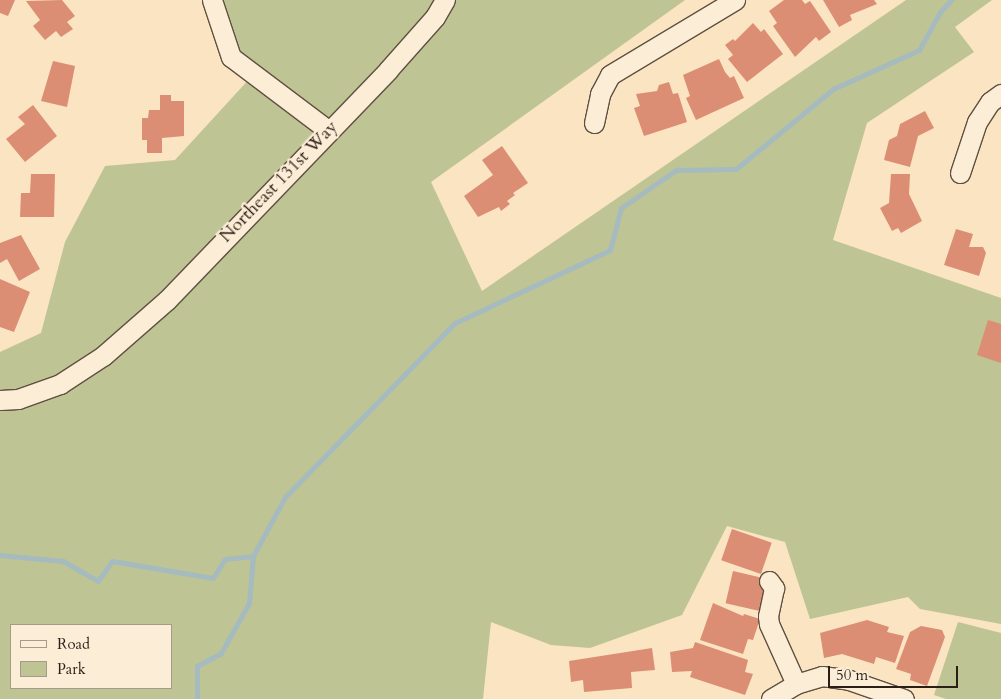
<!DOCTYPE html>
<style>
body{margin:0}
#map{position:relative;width:1001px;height:699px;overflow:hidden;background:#fbe4c1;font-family:Cardo,serif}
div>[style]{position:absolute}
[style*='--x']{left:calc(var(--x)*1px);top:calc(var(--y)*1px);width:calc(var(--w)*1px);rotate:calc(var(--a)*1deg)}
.green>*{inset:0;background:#bec493}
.stream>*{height:5px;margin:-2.5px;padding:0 2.5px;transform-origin:2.5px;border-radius:2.5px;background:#a5bbbf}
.building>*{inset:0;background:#dc8e75;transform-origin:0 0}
.roads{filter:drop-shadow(1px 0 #5f5041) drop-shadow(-1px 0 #5f5041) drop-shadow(0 1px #5f5041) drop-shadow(0 -1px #5f5041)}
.minor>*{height:19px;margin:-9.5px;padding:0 9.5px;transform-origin:9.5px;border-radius:9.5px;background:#fcedd7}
span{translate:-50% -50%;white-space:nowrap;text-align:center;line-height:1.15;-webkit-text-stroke:4.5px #fcedd7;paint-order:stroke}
.street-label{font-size:18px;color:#2b1e16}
.legend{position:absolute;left:10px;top:624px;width:162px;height:65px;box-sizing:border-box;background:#fcedd7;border:1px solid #a89a8a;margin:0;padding:6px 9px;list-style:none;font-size:15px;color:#2b1e16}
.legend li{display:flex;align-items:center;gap:10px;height:25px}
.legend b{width:25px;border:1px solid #a89a8a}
.scale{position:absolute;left:828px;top:666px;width:130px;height:22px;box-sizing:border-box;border:2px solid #2b1e16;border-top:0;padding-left:6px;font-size:15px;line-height:18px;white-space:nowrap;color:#2b1e16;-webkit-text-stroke:4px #fcedd7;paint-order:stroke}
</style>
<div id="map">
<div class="green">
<i style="clip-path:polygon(evenodd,224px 0,685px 0,431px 182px,482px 291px,906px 0,992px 0,955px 27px,974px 52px,867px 123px,833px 240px,1001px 298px,1001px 624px,920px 609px,908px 597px,810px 619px,785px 542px,727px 526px,682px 615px,590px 648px,551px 645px,491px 622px,483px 699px,0 699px,0 352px,41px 333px,65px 242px,105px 166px,175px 160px,252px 76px,221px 33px,224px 0,11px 625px,171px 625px,171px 688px,11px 688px,11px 625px)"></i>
<i style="clip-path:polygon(958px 622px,1001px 633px,1001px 699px,946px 699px,934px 695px)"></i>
</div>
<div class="stream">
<i style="--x:0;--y:555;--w:63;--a:5.4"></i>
<i style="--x:63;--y:561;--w:40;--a:29.7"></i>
<i style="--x:98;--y:581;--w:24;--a:-55"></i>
<i style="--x:112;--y:561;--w:102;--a:9.6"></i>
<i style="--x:213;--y:578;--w:22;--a:-58"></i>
<i style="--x:225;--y:559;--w:28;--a:-6"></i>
<i style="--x:197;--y:699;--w:33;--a:-90"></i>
<i style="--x:197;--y:666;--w:27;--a:-28"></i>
<i style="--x:221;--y:653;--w:57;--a:-60.8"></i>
<i style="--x:249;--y:603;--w:47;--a:-85.1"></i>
<i style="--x:253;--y:556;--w:67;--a:-61.5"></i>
<i style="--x:285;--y:497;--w:243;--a:-45.7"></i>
<i style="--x:455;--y:323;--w:171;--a:-25.2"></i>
<i style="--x:610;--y:250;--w:43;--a:-75.3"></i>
<i style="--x:621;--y:208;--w:67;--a:-34.6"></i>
<i style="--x:676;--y:170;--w:60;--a:-1"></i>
<i style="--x:736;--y:169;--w:126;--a:-39.5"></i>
<i style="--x:833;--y:89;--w:94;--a:-24.4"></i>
<i style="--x:919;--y:50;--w:43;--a:-61.1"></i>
<i style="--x:940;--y:12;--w:16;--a:-47"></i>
</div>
<div class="building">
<i style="clip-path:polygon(0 0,15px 0,8px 16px,0 13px)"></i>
<i style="clip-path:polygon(62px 0,75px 16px,67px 22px,73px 29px,61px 37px,56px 31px,45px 40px,33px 26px,40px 20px,26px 1px)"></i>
<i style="clip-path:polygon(784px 0,802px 0,805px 4px,810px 1px,831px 32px,819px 41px,816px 37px,795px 57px,773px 26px,777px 23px,769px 11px)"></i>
<i style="clip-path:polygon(823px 0,874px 0,877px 4px,850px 15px,852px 20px,839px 27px)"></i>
<i style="clip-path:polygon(753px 23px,761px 32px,764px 29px,783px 54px,747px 82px,728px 59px,733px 55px,725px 45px,733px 39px,735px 41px)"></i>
<i style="clip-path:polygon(719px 59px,725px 72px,730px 78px,734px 76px,744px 98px,696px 120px,686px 98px,690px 96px,683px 75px)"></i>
<i style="clip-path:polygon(53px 61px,75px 66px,67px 107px,41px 101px)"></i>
<i style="clip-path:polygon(669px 82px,673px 94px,678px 93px,687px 122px,644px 136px,634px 108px,640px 106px,636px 94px,657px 91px,659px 85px)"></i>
<i style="clip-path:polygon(160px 95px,171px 95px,171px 101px,184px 101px,184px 136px,162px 138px,162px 153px,147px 153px,147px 140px,142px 140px,142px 118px,148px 118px,149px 110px,160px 110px)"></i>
<i style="clip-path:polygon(33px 105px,57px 136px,25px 162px,6px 139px,25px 124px,18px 117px)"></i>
<i style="clip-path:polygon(925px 111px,934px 128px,918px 136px,910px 167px,884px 160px,889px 140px,897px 136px,900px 124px)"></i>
<i style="clip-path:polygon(502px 146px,528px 183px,513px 193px,515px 195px,507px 201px,510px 204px,501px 211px,499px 207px,478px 217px,464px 196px,493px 175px,482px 160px)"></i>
<i style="clip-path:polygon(31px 174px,55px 174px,54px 217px,20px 217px,21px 193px,30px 193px)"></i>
<i style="clip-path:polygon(891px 174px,910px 174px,909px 194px,922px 221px,901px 233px,898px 228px,892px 231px,880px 208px,889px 203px)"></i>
<i style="clip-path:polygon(956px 229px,973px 234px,969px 247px,983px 247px,986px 253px,979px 276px,944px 265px)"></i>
<i style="clip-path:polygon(21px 235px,40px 269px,19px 281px,7px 259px,0 263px,0 243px)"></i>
<i style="clip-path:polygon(0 279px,30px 292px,14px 332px,0 327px)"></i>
<i style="clip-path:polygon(988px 320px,1001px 324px,1001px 363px,977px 355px)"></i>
<i style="left:732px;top:529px;width:42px;height:33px;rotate:19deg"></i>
<i style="left:733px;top:571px;width:35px;height:33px;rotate:13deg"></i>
<i style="clip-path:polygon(713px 603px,743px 616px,744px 614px,760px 619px,753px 640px,748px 639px,743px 654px,700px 640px)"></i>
<i style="clip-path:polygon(867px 620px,889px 627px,887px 632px,904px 636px,895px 663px,876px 657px,874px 664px,842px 654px,824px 658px,820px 633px)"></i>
<i style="clip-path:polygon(921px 626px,942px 630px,945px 637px,927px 686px,910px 680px,911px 674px,896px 669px,910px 632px)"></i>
<i style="clip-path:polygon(695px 642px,748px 660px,745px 672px,753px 674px,745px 695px,690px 677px,692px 671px,672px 672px,670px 652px,693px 648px)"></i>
<i style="clip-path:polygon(652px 648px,655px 670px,631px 672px,632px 688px,584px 692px,583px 680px,571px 682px,569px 661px)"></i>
</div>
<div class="roads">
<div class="minor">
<i style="--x:212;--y:0;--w:60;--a:71.6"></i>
<i style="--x:231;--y:57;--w:121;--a:37"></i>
<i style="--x:594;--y:123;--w:30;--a:-78"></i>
<i style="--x:600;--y:94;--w:21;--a:-62"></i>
<i style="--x:610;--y:75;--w:146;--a:-31"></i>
<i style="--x:960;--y:173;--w:54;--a:-71.6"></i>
<i style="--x:977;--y:122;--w:24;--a:-57"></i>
<i style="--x:990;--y:102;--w:14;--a:-36"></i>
<i style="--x:0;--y:400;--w:18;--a:-3"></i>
<i style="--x:18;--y:399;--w:45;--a:-19.7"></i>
<i style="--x:60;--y:384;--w:51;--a:-33.1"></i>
<i style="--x:103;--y:356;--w:85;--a:-41.2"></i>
<i style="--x:167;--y:300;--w:319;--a:-46.1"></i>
<i style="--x:388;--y:70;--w:71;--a:-48.4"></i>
<i style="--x:435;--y:17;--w:20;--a:-60"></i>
<i style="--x:769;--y:581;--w:9;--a:54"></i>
<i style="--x:774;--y:588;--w:29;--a:102"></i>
<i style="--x:768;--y:616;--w:8;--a:83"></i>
<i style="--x:769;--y:624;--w:66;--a:65.8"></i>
<i style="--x:771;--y:699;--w:29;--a:-31"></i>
<i style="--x:796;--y:684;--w:27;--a:-17"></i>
<i style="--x:822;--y:676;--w:27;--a:8"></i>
<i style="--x:849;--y:680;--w:58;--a:19.1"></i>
</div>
</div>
<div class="street-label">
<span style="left:279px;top:182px;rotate:-46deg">Northeast 131st Way</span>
</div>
<ul class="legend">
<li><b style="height:6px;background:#fcedd7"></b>Road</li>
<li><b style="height:14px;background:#bec493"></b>Park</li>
</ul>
<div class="scale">50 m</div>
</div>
